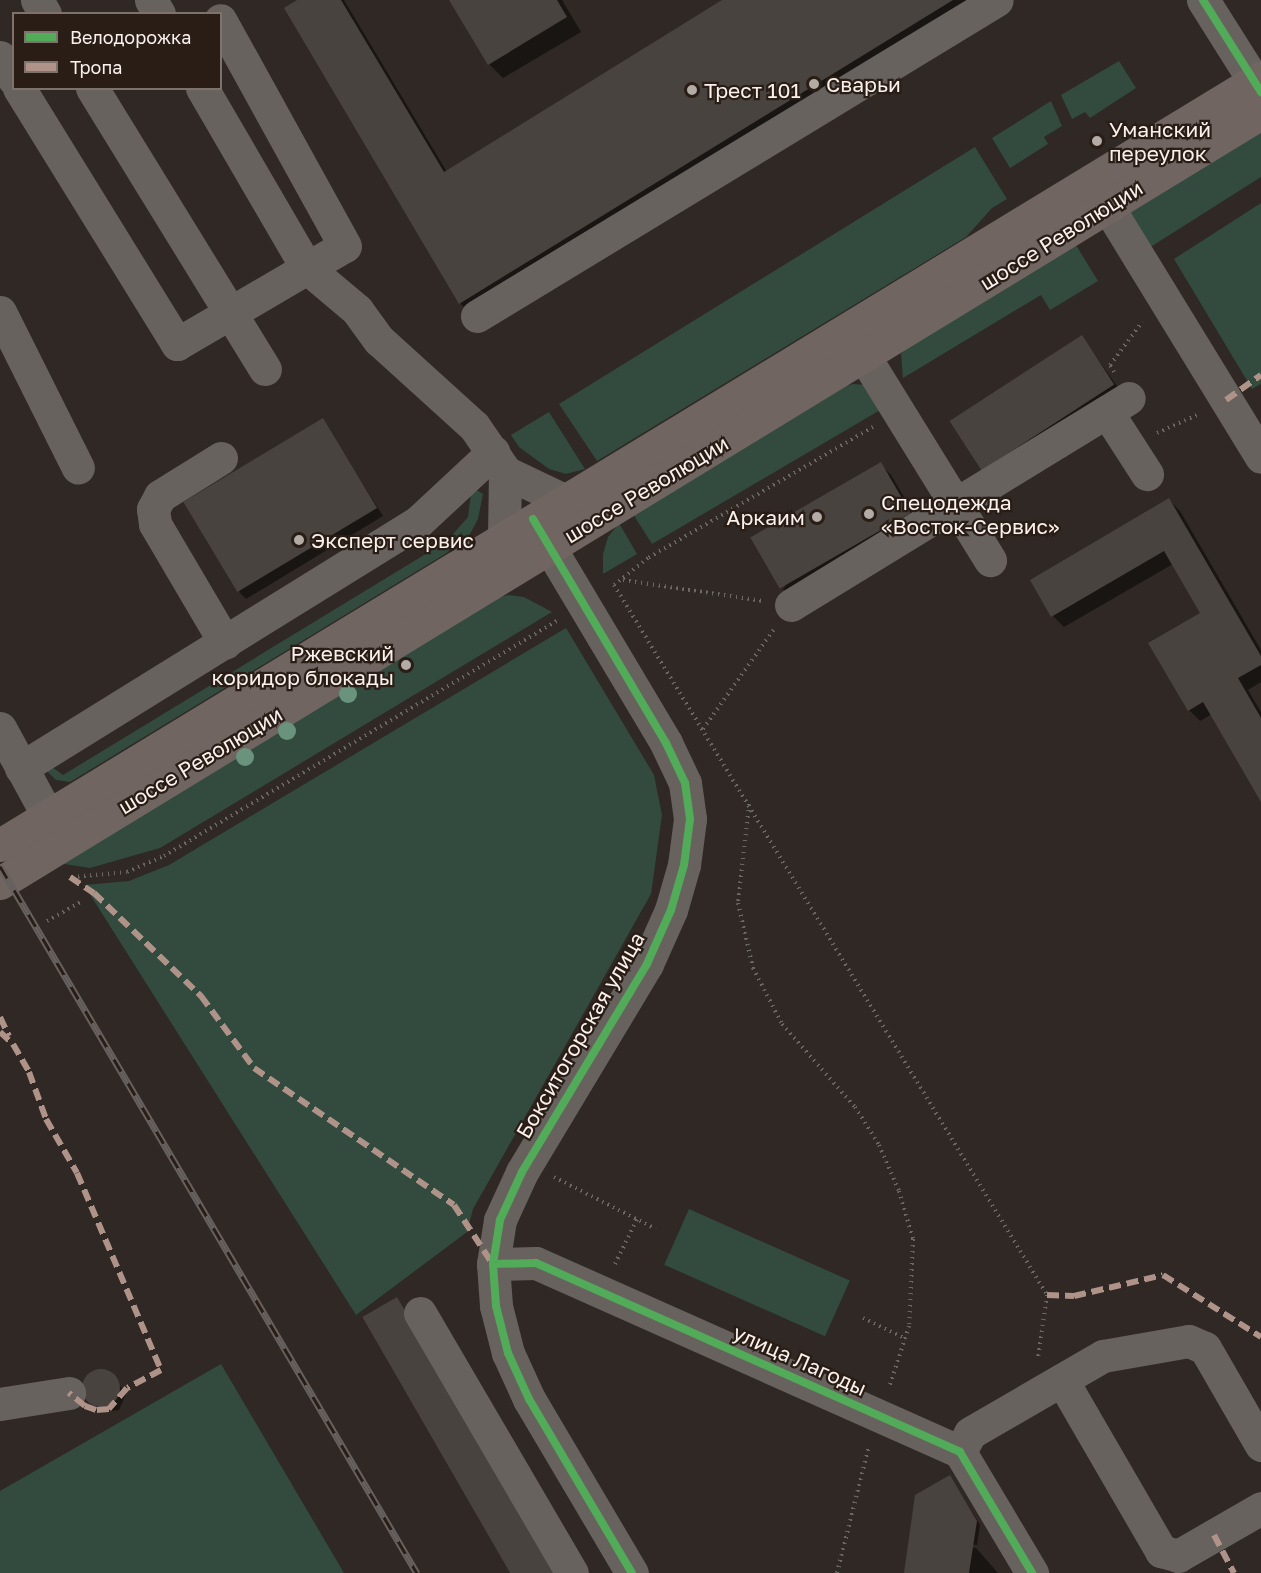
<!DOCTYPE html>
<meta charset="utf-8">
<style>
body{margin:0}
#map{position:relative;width:1261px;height:1573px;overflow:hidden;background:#2f2824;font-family:"Golos Text",sans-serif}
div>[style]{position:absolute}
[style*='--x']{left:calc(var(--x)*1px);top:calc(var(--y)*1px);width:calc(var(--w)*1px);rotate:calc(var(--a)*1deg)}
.green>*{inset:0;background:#324b3e;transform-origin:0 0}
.shadow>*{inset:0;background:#0007}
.building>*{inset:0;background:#49433f;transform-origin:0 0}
.round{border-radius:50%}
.path>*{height:4px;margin-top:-2px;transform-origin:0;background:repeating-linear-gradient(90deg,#6b6764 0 1.5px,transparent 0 6px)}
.minor>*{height:33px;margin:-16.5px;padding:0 16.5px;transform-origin:16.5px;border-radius:16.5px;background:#68625f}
.major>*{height:33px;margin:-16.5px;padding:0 16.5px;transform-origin:16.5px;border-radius:16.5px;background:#706561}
.rail>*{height:7px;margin-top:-3.5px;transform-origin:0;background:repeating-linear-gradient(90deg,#291d16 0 14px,#66605e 0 28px);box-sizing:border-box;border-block:2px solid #66605e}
.quiet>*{height:6px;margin-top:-3px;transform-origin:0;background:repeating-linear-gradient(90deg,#af9288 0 12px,transparent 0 18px)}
.cycleway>*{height:8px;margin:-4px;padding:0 4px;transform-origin:4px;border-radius:4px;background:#51ab58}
.trees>*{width:18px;height:18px;margin:-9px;border-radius:50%;background:#69937d}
.dots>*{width:16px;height:16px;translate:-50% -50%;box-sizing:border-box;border:3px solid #291d16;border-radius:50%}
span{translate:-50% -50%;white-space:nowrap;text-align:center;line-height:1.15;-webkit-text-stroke:4.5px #291d16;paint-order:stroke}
.poi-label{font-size:21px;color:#faf1ec}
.left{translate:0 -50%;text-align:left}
.right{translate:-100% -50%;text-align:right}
.street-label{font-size:21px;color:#faf1ec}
.legend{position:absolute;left:12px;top:12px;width:210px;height:78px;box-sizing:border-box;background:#291d16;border:2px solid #7d726c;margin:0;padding:8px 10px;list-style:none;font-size:18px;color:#faf1ec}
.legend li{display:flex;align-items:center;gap:12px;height:30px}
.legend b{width:30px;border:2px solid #7d726c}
</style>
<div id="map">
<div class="green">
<i style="clip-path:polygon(1119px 61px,1136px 88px,1090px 118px,1085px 112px,1072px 119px,1061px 95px)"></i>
<i style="clip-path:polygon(1051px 101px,1062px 126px,1044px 137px,1048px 144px,1010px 168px,992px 138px)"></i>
<i style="clip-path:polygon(1261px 132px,1261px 177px,1141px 253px,1120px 219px)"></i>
<i style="clip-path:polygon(975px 147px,1007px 199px,992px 208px,966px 237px,597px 461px,559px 404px)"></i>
<i style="clip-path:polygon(1261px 203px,1261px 384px,1252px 389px,1174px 259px)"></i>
<i style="clip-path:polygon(1076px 245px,1098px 281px,1050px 310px,1041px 295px,903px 378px,901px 354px,909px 345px)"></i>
<i style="clip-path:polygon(853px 384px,867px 385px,887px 406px,652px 544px,633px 514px,840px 388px)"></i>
<i style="clip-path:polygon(549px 412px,585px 469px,566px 474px,549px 469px,519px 447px,511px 435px)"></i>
<i style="clip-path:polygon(475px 489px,483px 494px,478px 519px,470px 534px,445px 554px,70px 782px,56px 780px,47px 771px,52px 767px,63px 775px,447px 541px,468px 517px,471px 493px)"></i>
<i style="clip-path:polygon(619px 523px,637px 554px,603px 574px,603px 554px,608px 537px)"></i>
<i style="clip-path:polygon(508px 595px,524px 597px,552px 612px,160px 848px,90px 868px,58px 863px,491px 600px)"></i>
<i style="clip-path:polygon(566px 628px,654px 775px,662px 815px,651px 894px,473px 1209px,467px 1232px,356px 1315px,84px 885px,129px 881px,169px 865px)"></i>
<i style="left:689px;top:1209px;width:176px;height:61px;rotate:24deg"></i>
<i style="clip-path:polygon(221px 1364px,344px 1573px,0 1573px,0 1491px)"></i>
</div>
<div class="shadow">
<i style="clip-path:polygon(300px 0,344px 0,447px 172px,725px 0,982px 0,471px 314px,460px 303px)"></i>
<i style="clip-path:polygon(450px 0,562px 0,581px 32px,503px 78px,489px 64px)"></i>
<i style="clip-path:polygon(1082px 337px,1124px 396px,992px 479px,981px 468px)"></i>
<i style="clip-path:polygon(322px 420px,383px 516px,246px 599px,239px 592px)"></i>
<i style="clip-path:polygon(880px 464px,891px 475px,921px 525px,794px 600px,783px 589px)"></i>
<i style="clip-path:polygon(1169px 500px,1180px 511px,1261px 650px,1261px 682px,1248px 690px,1261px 712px,1261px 799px,1212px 714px,1200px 721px,1189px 710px,1202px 614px,1173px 564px,1064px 627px,1053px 616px)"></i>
<i style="clip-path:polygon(108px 1371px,126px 1394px,119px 1410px,101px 1412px,83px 1389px,90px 1373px)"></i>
<i style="clip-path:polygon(950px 1476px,980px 1525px,977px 1545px,912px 1536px,912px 1539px,976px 1548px,998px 1573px,905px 1573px,917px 1496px)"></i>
</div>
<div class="building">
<i style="clip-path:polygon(297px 0,341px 0,444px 172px,722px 0,953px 0,459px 304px,284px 8px)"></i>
<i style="clip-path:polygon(449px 0,557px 0,567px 17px,488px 65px)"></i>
<i style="left:1082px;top:335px;width:59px;height:158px;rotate:57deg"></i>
<i style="left:323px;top:418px;width:105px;height:163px;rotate:59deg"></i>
<i style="left:881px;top:462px;width:59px;height:151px;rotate:60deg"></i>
<i style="clip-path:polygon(1169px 498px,1261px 656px,1261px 665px,1238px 678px,1261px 718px,1261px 802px,1203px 702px,1188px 711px,1148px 643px,1200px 613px,1164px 551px,1051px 617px,1030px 580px)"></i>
<i style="left:397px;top:1297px;width:320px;height:40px;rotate:60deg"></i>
<i class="round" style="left:82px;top:1369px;width:38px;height:38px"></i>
<i style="clip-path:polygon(950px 1475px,977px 1521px,969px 1573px,904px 1573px,915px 1495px)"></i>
</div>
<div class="path">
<i style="--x:1114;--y:372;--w:8;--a:-120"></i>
<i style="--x:1110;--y:365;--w:54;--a:-53.3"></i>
<i style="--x:873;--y:427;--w:260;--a:149.8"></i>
<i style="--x:648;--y:558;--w:43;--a:141.5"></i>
<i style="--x:614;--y:585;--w:832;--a:58.62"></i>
<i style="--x:1047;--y:1295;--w:64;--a:98.1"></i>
<i style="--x:1157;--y:433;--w:46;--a:-24.3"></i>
<i style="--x:623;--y:580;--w:142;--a:8.5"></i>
<i style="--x:703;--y:729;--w:123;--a:-54.6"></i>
<i style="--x:749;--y:804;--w:100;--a:96.3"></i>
<i style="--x:738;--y:903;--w:67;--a:77"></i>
<i style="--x:753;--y:968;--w:63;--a:62.6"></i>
<i style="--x:782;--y:1024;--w:111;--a:48.7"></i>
<i style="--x:855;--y:1107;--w:45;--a:57.7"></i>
<i style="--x:879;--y:1145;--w:50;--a:66.5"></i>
<i style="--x:899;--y:1191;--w:50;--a:73.7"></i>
<i style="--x:913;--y:1239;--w:87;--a:92.6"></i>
<i style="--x:909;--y:1326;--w:65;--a:107.9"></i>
<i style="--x:72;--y:877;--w:55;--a:-5.2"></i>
<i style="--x:127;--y:872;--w:40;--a:-23.4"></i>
<i style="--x:164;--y:856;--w:458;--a:-30.9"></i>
<i style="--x:47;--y:921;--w:40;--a:-29.7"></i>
<i style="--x:554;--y:1177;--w:114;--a:27"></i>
<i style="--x:615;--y:1264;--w:50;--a:-63.9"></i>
<i style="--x:863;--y:1318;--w:48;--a:26"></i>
<i style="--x:837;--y:1573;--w:131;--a:-75.9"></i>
</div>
<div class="minor">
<i style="--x:37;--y:0;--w:16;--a:60"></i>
<i style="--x:151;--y:0;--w:16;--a:60"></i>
<i style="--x:1203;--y:0;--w:109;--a:57.8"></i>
<i style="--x:0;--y:57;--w:26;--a:58"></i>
<i style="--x:19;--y:88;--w:301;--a:58.3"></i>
<i style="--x:177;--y:344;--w:194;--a:-30.3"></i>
<i style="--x:345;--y:246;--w:258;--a:-118.9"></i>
<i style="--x:92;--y:88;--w:330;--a:58.4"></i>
<i style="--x:202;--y:88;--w:207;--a:59.8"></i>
<i style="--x:306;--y:267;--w:67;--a:40.1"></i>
<i style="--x:357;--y:310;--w:37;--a:54"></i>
<i style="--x:379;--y:340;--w:128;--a:42.2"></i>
<i style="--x:474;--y:426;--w:55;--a:55.4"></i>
<i style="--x:1108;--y:207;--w:293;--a:58.5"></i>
<i style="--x:0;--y:312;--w:174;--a:63.4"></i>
<i style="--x:477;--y:316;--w:608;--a:-31.29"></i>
<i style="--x:864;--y:356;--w:240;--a:58.3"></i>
<i style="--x:1107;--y:412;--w:74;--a:57.2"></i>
<i style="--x:221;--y:458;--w:72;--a:148.1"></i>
<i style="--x:160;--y:496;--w:15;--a:118"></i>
<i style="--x:153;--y:509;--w:15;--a:82"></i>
<i style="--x:155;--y:524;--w:138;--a:59.5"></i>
<i style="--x:535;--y:523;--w:256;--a:59.2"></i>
<i style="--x:666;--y:743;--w:44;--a:64.6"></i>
<i style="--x:685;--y:783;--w:36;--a:82"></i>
<i style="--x:690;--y:819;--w:46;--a:97.4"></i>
<i style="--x:684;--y:865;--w:47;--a:106.1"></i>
<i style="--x:671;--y:910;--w:59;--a:114"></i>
<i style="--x:647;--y:964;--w:243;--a:121"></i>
<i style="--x:522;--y:1172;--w:53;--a:114.6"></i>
<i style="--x:500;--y:1220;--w:45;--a:99"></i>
<i style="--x:493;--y:1264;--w:42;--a:85.9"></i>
<i style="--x:496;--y:1306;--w:49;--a:75.7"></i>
<i style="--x:508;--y:1353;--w:51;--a:65.5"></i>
<i style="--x:529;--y:1399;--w:202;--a:59.4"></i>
<i style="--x:504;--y:536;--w:64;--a:-89.1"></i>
<i style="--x:505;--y:472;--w:65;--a:25.4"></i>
<i style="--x:791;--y:605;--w:396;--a:-31.5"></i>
<i style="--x:0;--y:728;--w:100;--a:61.4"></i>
<i style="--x:21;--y:768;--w:467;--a:-31.8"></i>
<i style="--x:418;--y:522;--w:103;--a:-43"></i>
<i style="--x:493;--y:1264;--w:43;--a:-1.3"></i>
<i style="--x:536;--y:1263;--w:464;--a:24"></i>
<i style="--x:960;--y:1452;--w:141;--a:59.2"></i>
<i style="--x:420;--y:1313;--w:301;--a:59.7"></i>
<i style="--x:1062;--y:1380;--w:198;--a:59.9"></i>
<i style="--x:1161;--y:1551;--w:18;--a:16"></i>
<i style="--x:1178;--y:1556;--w:96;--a:-30"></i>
<i style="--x:0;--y:1404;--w:70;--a:-9.1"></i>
<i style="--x:960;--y:1452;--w:21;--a:-62"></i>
<i style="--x:970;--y:1433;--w:154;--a:-30.1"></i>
<i style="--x:1103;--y:1356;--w:87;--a:-9.9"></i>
<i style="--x:1189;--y:1341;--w:17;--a:24"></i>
<i style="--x:1205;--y:1348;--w:112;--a:60"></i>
</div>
<div class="major">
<i style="--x:0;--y:845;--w:1476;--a:-31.34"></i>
<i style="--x:0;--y:883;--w:1478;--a:-31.41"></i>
</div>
<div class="rail">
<i style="--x:0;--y:866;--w:821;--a:59.47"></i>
</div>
<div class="quiet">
<i style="--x:1226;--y:400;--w:43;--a:-35.5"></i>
<i style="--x:70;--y:877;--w:29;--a:34"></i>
<i style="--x:94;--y:893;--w:149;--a:43.9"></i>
<i style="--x:201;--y:996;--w:89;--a:53.6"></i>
<i style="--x:254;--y:1068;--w:242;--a:34.4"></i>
<i style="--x:454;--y:1205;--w:69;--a:56.8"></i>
<i style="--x:0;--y:1017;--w:21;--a:65"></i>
<i style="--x:0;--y:1032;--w:18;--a:43"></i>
<i style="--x:13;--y:1044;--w:32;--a:60"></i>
<i style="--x:29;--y:1072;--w:50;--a:70.1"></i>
<i style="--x:46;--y:1119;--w:62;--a:60.1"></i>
<i style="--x:77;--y:1173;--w:214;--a:66.9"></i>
<i style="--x:161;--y:1370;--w:38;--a:152"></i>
<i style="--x:127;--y:1388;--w:28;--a:131"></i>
<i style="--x:109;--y:1409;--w:13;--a:176"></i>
<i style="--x:96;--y:1410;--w:12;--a:-160"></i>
<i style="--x:85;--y:1406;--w:21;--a:-141"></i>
<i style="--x:1047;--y:1295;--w:27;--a:2"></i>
<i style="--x:1074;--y:1296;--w:91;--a:-13.3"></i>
<i style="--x:1163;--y:1275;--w:116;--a:32.3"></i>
<i style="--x:1214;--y:1535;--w:43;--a:62.2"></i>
</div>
<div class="cycleway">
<i style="--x:1203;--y:0;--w:109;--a:57.8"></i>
<i style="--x:533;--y:519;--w:261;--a:59.3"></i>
<i style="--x:666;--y:743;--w:44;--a:64.6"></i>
<i style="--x:685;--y:783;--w:36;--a:82"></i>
<i style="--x:690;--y:819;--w:46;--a:97.4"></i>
<i style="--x:684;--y:865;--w:47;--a:106.1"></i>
<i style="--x:671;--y:910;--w:59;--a:114"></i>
<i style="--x:647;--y:964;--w:243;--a:121"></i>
<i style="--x:522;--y:1172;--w:53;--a:114.6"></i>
<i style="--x:500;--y:1220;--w:45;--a:99"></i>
<i style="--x:493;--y:1264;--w:42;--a:85.9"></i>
<i style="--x:496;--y:1306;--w:49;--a:75.7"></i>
<i style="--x:508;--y:1353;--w:51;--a:65.5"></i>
<i style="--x:529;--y:1399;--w:202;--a:59.4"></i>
<i style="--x:493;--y:1264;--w:43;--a:-1.3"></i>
<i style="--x:536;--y:1263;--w:464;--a:24"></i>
<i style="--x:960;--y:1452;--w:141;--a:59.2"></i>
</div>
<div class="trees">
<i style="left:348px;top:694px"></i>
<i style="left:287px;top:731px"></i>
<i style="left:245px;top:757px"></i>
</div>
<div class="dots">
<i style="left:814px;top:84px;background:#b3aba6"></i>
<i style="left:692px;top:90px;background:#b3aba6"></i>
<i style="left:1097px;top:141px;background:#b3aba6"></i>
<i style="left:869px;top:514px;background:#b3aba6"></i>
<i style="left:817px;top:517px;background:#b3aba6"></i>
<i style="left:299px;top:540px;background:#b3aba6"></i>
<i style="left:406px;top:665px;background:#b3aba6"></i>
</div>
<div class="poi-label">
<span class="left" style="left:826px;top:84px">Сварьи</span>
<span class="left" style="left:704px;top:90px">Трест 101</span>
<span class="left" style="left:1109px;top:141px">Уманский<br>переулок</span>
<span class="left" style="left:881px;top:514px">Спецодежда<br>«Восток-Сервис»</span>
<span class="right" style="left:805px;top:517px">Аркаим</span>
<span class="left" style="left:311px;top:540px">Эксперт сервис</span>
<span class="right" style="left:394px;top:665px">Ржевский<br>коридор блокады</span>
</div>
<div class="street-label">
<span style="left:1061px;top:235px;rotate:-32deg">шоссе Революции</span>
<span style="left:646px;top:489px;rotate:-31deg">шоссе Революции</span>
<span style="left:200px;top:760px;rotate:-31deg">шоссе Революции</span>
<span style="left:580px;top:1035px;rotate:-60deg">Бокситогорская улица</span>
<span style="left:800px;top:1360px;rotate:24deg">улица Лагоды</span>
</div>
<ul class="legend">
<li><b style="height:8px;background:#51ab58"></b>Велодорожка</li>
<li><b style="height:8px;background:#af9288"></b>Тропа</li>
</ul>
</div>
